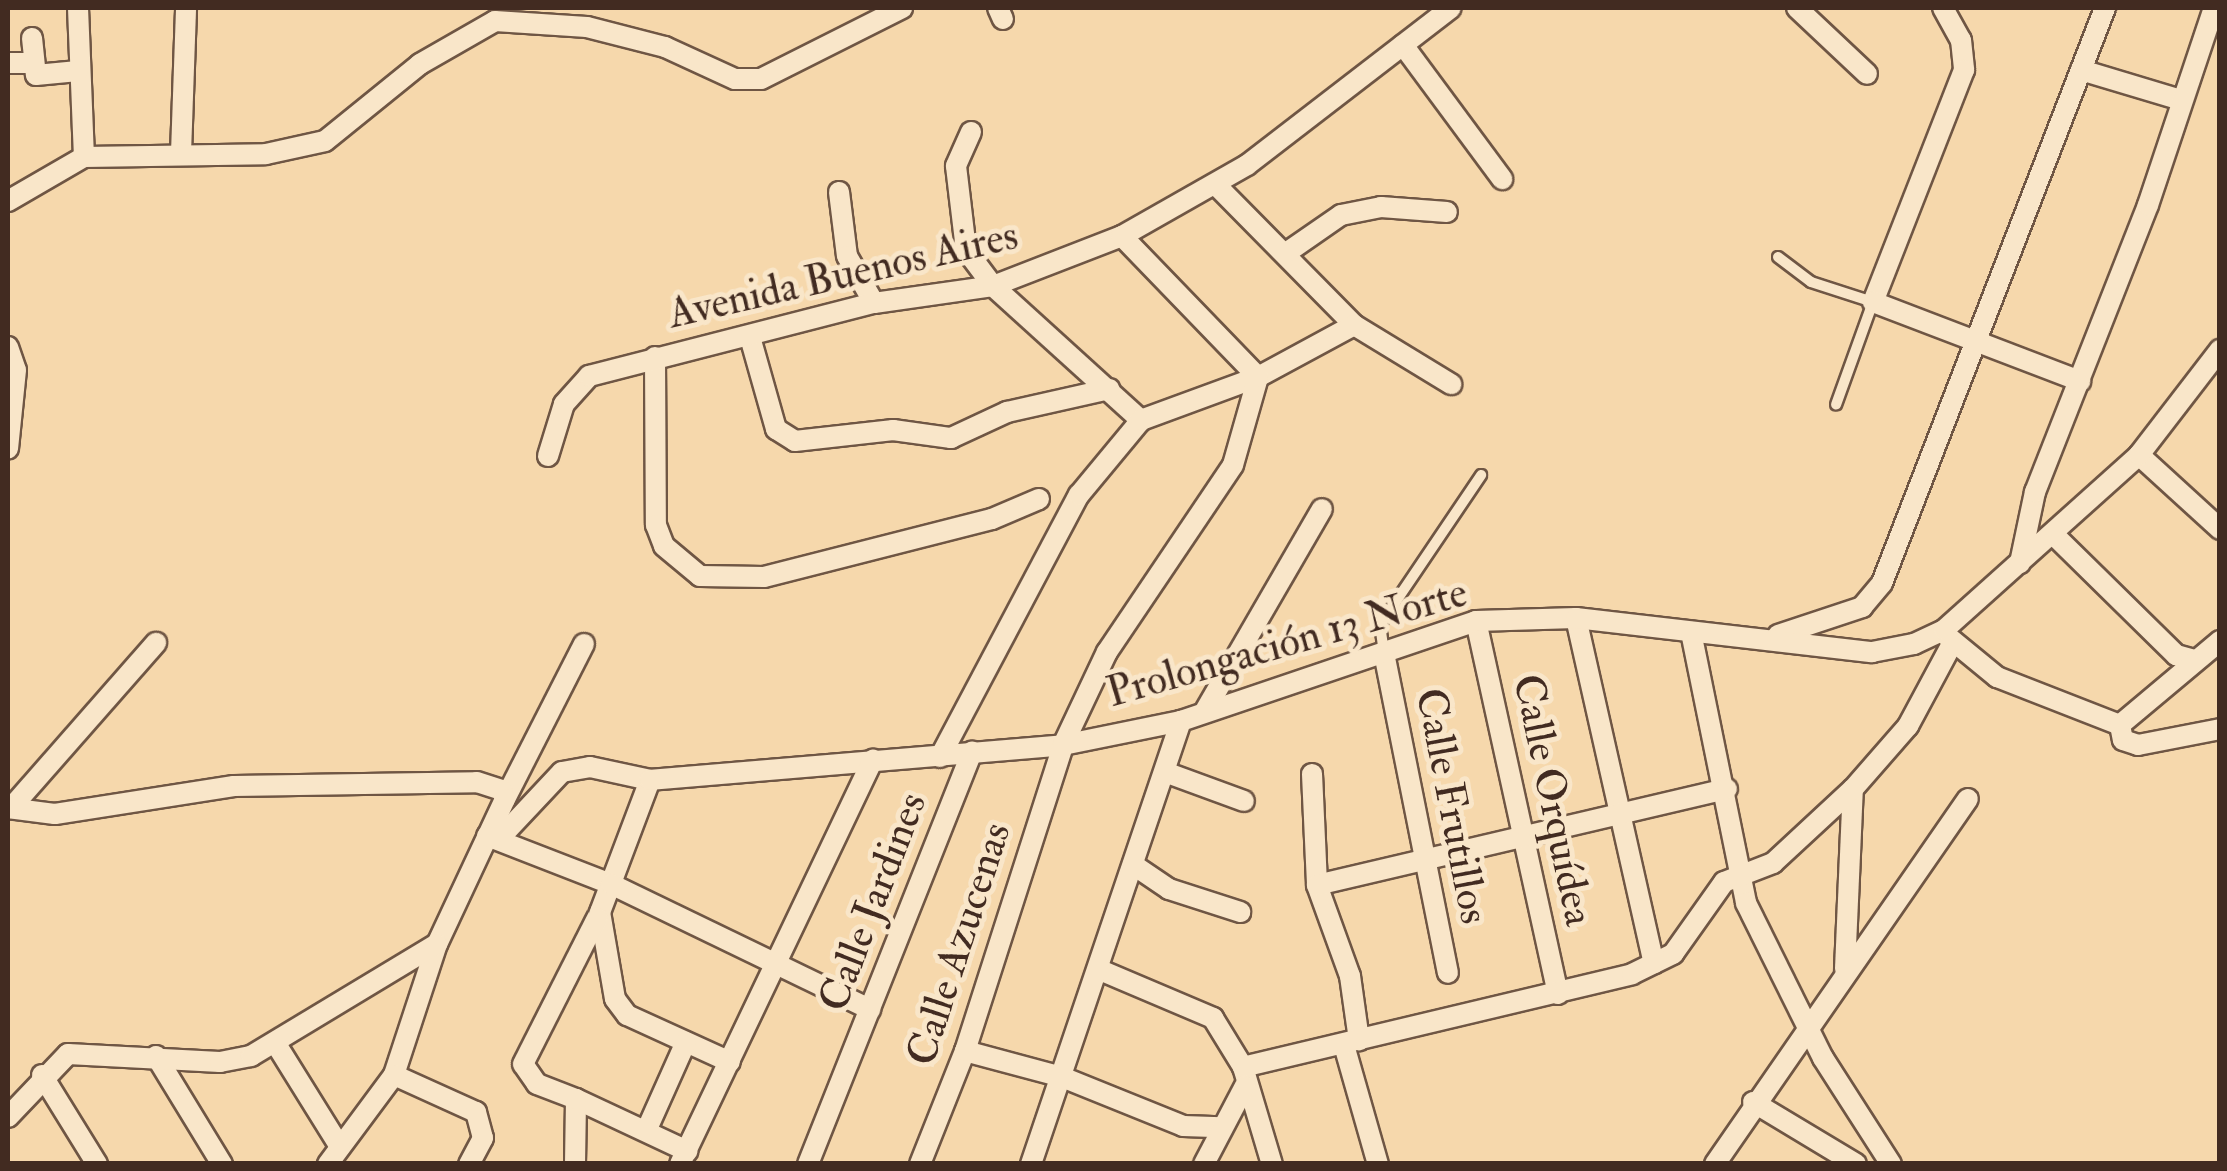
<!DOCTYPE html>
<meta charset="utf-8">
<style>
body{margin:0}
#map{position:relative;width:2227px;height:1171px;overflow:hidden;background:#f6d8ac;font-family:"IM FELL Double Pica",serif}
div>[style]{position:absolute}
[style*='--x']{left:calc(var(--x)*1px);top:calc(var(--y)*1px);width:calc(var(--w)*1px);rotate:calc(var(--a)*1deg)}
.roads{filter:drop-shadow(2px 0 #6f5644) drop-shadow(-2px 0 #6f5644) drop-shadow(0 2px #6f5644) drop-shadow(0 -2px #6f5644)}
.service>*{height:10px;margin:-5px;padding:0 5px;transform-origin:5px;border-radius:5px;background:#f9e6c9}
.minor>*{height:20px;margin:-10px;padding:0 10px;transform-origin:10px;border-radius:10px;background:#f9e6c9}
span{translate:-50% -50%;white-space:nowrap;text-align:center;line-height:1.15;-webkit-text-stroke:10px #f9e6c9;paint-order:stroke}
.street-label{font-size:42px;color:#422b21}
.frame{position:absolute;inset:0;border:10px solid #422b21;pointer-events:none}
</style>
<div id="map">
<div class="roads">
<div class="service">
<i style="--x:1778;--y:257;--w:41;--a:37.1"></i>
<i style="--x:1811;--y:282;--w:65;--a:17.9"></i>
<i style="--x:1873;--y:302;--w:109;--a:109.8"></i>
<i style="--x:1384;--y:653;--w:28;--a:-98"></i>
<i style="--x:1380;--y:625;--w:181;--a:-56"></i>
</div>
<div class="minor">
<i style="--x:78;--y:8;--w:149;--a:87.7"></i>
<i style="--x:998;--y:8;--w:12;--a:66"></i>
<i style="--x:1797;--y:8;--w:96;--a:43.3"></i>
<i style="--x:1943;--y:8;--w:37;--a:61"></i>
<i style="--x:1961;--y:40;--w:30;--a:84"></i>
<i style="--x:1964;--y:70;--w:249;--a:111.4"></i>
<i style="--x:1873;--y:302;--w:222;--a:20.9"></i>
<i style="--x:32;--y:38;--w:37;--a:84"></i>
<i style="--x:36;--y:75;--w:42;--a:-5.4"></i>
<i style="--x:1403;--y:45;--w:167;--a:53.5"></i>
<i style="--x:8;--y:63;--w:26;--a:0"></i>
<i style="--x:2081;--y:70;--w:104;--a:16.7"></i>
<i style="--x:971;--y:132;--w:37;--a:114"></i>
<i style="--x:956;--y:166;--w:85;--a:83.2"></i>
<i style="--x:966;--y:250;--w:45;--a:53.1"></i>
<i style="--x:993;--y:286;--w:200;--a:42.2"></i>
<i style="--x:181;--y:153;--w:145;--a:-88"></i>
<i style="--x:1216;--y:185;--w:197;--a:45.4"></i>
<i style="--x:1354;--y:325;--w:114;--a:31.3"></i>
<i style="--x:839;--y:192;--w:64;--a:82.9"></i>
<i style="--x:847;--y:256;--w:54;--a:60.1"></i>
<i style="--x:8;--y:201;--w:88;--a:-30.1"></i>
<i style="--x:84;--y:157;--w:182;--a:-0.9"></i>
<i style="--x:266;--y:154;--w:60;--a:-12.4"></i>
<i style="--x:325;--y:141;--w:122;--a:-39"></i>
<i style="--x:420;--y:64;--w:86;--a:-29.8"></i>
<i style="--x:495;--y:21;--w:92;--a:3.7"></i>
<i style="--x:587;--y:27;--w:81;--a:14.4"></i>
<i style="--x:665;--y:47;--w:77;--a:24.6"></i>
<i style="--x:735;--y:79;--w:26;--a:0"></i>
<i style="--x:761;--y:79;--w:158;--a:-26.7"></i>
<i style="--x:1289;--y:251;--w:63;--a:-34.7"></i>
<i style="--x:1341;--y:215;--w:41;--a:-11.3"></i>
<i style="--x:1381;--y:207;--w:66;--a:4.3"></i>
<i style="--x:750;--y:337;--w:96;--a:74.2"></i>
<i style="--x:776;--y:429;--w:22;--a:32"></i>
<i style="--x:795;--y:441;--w:99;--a:-6.4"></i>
<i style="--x:893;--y:430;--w:59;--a:7.9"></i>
<i style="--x:951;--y:438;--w:62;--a:-24.9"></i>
<i style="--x:1007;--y:412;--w:105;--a:-12.7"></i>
<i style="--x:8;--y:347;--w:24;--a:71"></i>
<i style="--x:16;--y:370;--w:79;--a:95.8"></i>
<i style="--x:655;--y:357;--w:168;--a:89.7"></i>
<i style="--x:656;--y:525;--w:22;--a:69"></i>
<i style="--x:664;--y:546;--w:47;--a:39.8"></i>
<i style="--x:700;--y:576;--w:64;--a:0.9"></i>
<i style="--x:764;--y:577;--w:235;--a:-14.3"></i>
<i style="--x:992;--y:519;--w:51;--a:-23.1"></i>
<i style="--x:2139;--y:455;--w:110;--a:42.4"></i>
<i style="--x:548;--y:456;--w:54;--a:-72.9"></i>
<i style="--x:564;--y:404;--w:38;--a:-48"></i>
<i style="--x:589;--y:376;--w:294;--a:-14.4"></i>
<i style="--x:874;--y:303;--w:120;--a:-8.1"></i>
<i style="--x:993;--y:286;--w:138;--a:-21.2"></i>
<i style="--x:1122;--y:236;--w:144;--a:-29.6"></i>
<i style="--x:1247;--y:165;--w:257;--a:-37.6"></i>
<i style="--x:2053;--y:534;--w:173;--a:44.5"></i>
<i style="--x:2176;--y:655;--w:16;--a:15"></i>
<i style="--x:2020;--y:563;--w:73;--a:-78.1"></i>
<i style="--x:2035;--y:492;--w:308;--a:-68.5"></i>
<i style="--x:2148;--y:205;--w:208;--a:-71.5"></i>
<i style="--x:1576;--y:618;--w:354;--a:77.3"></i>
<i style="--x:1476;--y:621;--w:382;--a:77.6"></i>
<i style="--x:1691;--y:632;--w:277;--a:78.5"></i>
<i style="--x:1746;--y:903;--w:173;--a:63.6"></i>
<i style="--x:1823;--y:1058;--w:126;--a:57.3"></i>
<i style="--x:1778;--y:635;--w:89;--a:-18.4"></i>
<i style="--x:1862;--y:607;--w:31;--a:-50"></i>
<i style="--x:1882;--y:583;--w:617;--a:-68.8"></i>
<i style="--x:1947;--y:636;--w:65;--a:39.4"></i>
<i style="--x:1997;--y:677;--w:132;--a:21.3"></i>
<i style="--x:2220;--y:641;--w:131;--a:140"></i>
<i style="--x:2120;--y:725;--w:15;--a:79"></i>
<i style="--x:2123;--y:740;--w:16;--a:18"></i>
<i style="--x:2138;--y:745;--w:84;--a:-11"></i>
<i style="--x:1384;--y:653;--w:326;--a:78.7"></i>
<i style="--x:1206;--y:709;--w:231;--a:-59.9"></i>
<i style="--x:940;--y:757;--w:297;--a:-62.1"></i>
<i style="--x:1079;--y:495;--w:97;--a:-50.4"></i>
<i style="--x:1141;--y:420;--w:125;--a:-20.2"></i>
<i style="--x:1258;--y:377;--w:109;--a:-28.4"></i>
<i style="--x:1165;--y:772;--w:84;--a:20.2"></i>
<i style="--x:1312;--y:774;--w:111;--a:87.4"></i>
<i style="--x:1317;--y:885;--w:97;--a:70.1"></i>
<i style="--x:1350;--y:976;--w:65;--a:82"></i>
<i style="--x:650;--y:780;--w:141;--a:110.7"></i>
<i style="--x:600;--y:912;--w:88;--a:80.2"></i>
<i style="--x:615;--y:999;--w:20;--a:53"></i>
<i style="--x:627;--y:1015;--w:113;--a:24.5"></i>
<i style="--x:505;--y:799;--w:174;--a:-63"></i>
<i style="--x:8;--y:808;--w:47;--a:7.3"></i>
<i style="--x:55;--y:814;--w:181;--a:-8.9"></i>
<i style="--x:234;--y:786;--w:243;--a:-0.9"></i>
<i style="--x:477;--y:782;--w:26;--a:18"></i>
<i style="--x:502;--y:790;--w:9;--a:72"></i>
<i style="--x:505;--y:799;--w:160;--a:115.1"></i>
<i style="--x:437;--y:944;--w:138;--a:108.2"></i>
<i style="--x:394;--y:1075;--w:111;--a:126.6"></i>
<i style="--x:11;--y:808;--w:220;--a:-48.7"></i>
<i style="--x:487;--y:836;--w:133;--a:21.2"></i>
<i style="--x:611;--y:884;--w:288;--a:25.8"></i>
<i style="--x:499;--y:839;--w:92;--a:-46.8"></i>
<i style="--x:562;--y:772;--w:28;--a:-10"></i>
<i style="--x:590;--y:767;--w:61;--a:12.2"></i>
<i style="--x:650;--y:780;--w:414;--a:-4.8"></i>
<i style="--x:1063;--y:745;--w:120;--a:-11.5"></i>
<i style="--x:1181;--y:721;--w:311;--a:-18.7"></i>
<i style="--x:1476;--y:621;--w:100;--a:-1.7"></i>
<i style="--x:1576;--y:618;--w:298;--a:6.6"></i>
<i style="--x:1872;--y:652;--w:43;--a:-10.8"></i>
<i style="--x:1914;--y:644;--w:33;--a:-25"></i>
<i style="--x:1944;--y:630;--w:262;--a:-41.9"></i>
<i style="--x:2139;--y:455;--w:133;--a:-52.4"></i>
<i style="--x:1135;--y:866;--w:41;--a:34.1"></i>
<i style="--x:1169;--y:889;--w:75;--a:17.9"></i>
<i style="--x:1317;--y:885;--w:421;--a:-13.2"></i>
<i style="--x:1845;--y:969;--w:180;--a:-87.5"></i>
<i style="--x:1853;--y:789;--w:84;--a:-48.9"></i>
<i style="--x:1908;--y:726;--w:93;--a:-61.8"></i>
<i style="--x:1100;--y:970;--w:123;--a:23"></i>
<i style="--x:1213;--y:1018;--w:57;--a:58.5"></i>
<i style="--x:1243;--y:1067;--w:101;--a:73.4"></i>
<i style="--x:276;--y:1044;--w:121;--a:58.1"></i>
<i style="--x:1344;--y:1045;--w:124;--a:74.1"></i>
<i style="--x:965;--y:1051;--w:100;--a:15"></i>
<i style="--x:1062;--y:1077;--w:131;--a:22"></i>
<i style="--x:1183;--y:1126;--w:38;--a:2"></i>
<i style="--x:156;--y:1056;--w:127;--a:58.6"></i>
<i style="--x:1243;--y:1067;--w:400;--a:-13.4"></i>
<i style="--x:1632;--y:974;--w:46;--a:-26"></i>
<i style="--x:1673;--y:954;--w:88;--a:-54.7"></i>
<i style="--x:1724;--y:882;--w:53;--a:-21.2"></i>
<i style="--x:1773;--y:863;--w:109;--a:-42.8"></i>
<i style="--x:42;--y:1075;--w:105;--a:58.3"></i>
<i style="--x:394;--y:1075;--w:90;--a:24.3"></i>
<i style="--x:476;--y:1112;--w:27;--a:75"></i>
<i style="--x:483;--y:1138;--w:30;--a:118"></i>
<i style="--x:576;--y:1099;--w:123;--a:25.1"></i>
<i style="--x:1753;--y:1102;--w:120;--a:31"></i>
<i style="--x:8;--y:1117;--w:87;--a:-46.4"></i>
<i style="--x:68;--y:1054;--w:152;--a:3"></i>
<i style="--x:220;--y:1062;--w:32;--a:-11"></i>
<i style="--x:251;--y:1056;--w:217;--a:-31.1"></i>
<i style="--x:647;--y:1129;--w:95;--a:-65.9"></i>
<i style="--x:575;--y:1164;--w:65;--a:-89.1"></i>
<i style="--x:576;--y:1099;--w:42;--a:-159"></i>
<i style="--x:537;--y:1084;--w:24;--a:-125"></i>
<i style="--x:523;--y:1064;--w:164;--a:-63.1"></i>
<i style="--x:680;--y:1164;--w:448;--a:-64.5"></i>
<i style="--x:808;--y:1164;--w:444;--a:-68.3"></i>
<i style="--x:920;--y:1164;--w:122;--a:-68.3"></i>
<i style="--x:965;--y:1051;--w:321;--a:-72.2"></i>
<i style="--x:1063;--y:745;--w:103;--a:-64.7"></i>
<i style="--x:1107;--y:652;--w:225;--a:-56"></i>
<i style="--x:1233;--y:465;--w:91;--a:-74.1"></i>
<i style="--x:1258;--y:377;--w:196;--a:-134"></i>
<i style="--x:1031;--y:1164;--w:468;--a:-71.3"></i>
<i style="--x:1204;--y:1164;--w:88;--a:-62.3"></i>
<i style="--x:1715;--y:1164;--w:444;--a:-55.3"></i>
</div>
</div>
<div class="street-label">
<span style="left:843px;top:275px;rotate:-13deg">Avenida Buenos Aires</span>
<span style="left:1287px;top:643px;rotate:-16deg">Prolongación 13 Norte</span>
<span style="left:1553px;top:800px;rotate:78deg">Calle Orquídea</span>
<span style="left:1452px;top:806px;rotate:79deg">Calle Frutillos</span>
<span style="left:873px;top:902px;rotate:-69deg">Calle Jardines</span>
<span style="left:959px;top:944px;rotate:-72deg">Calle Azucenas</span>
</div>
<div class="frame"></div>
</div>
